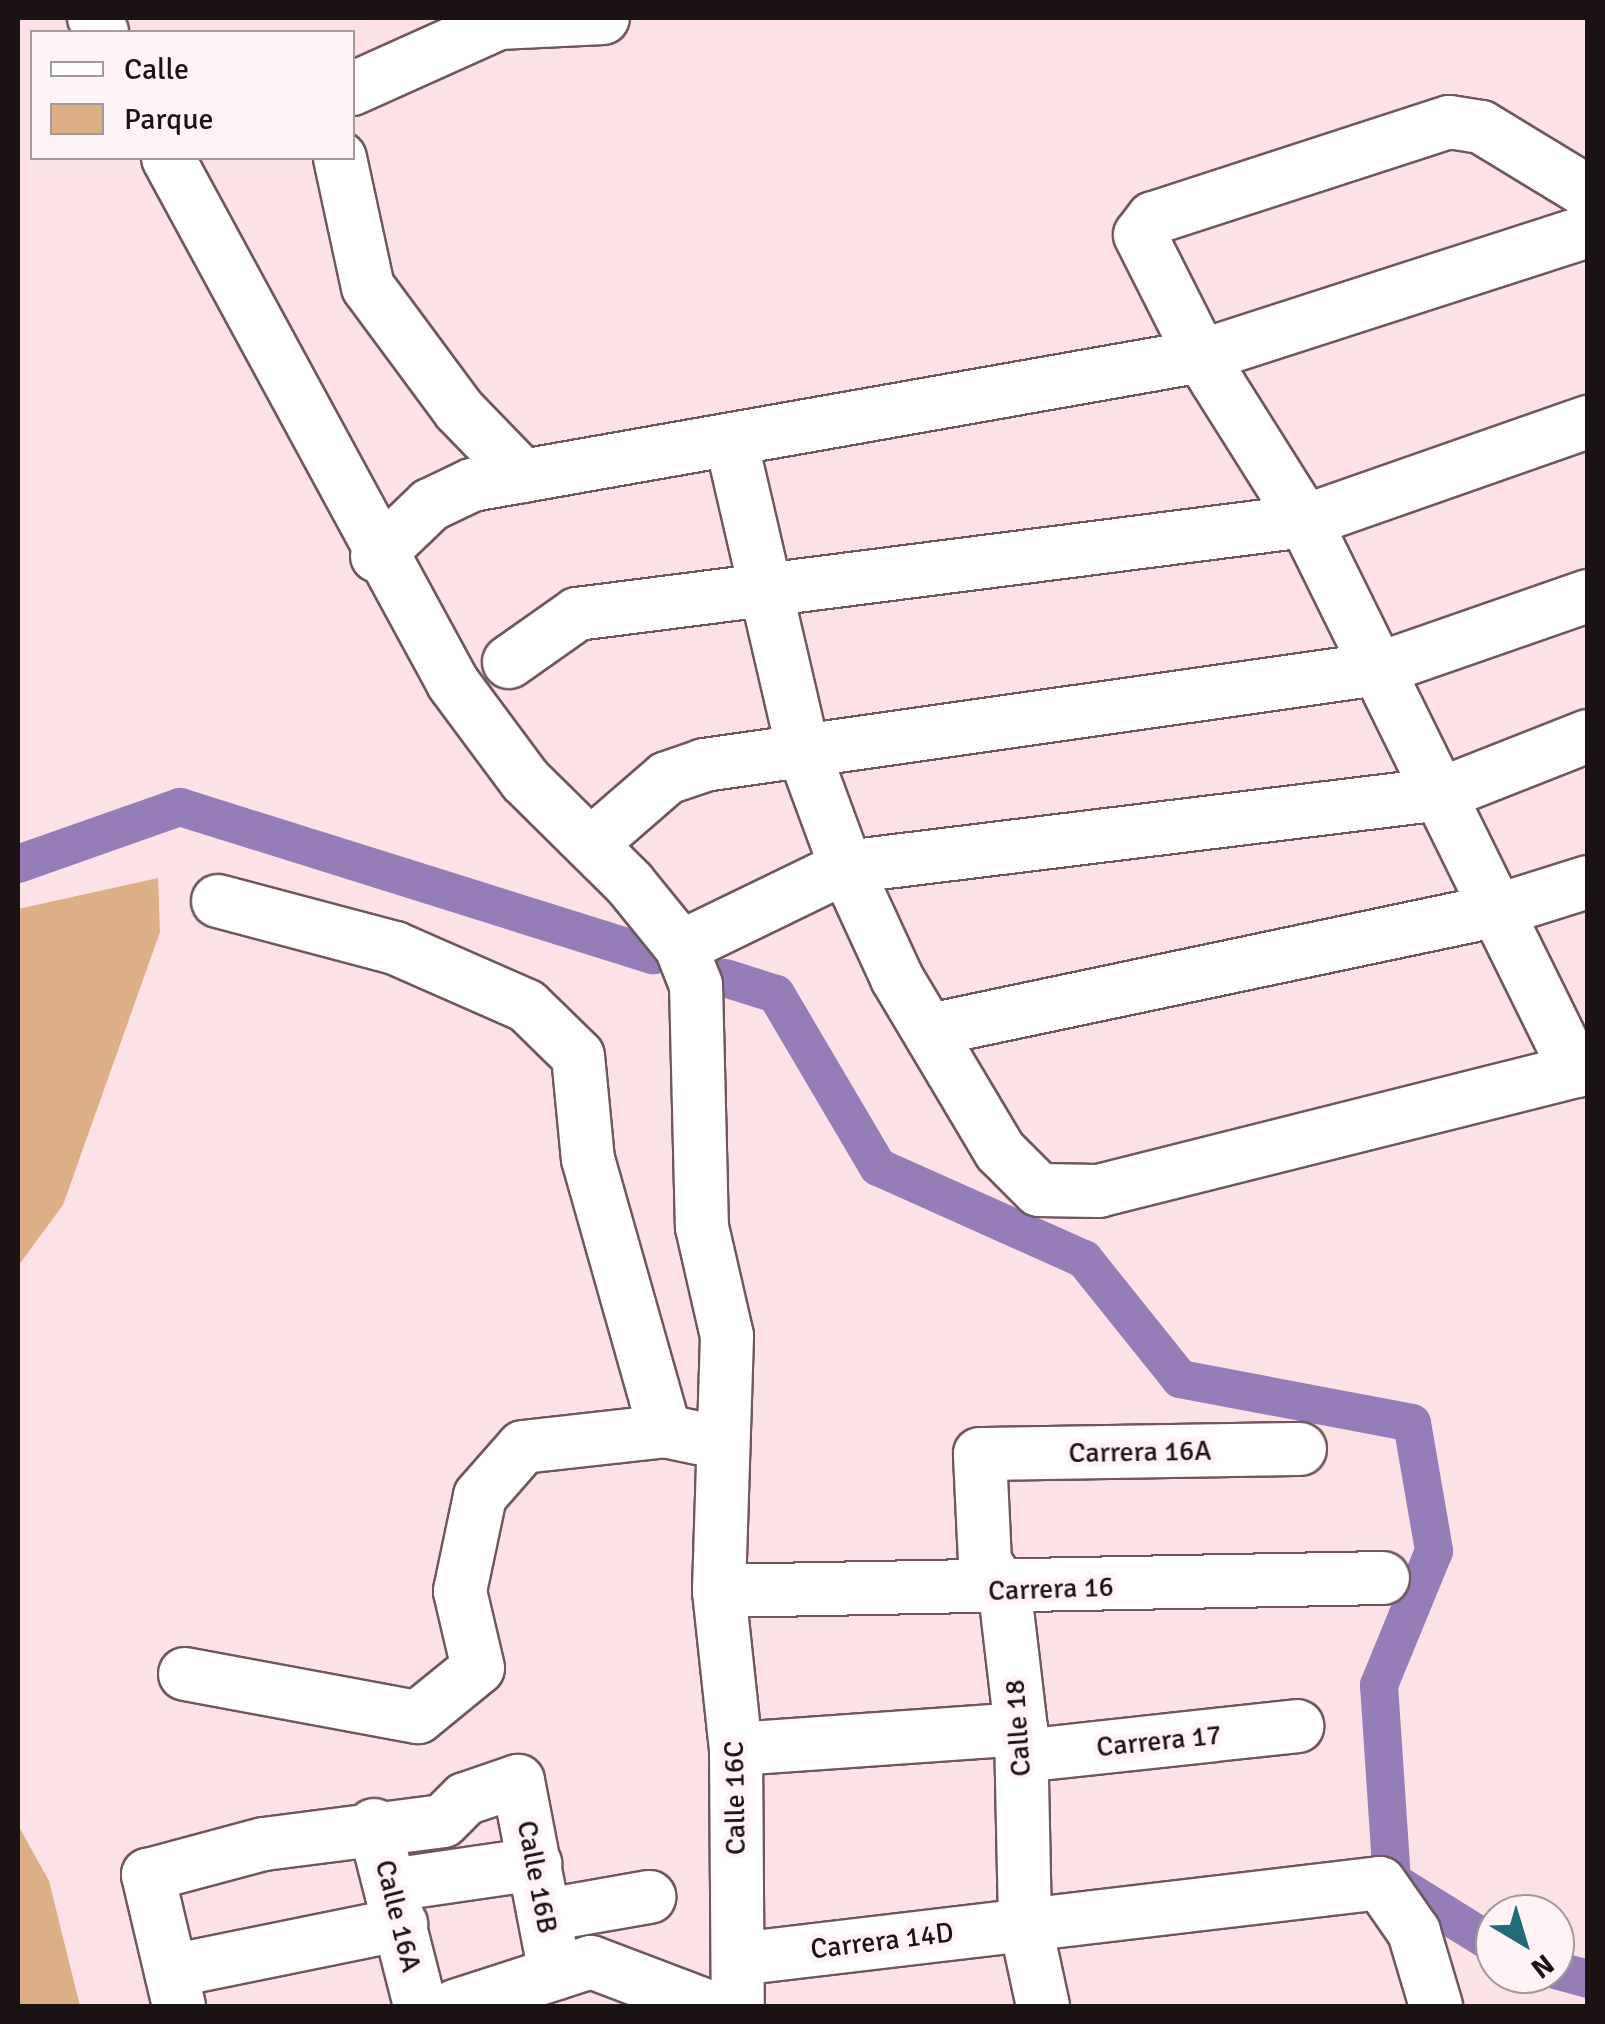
<!DOCTYPE html>
<style>
body{margin:0}
#map{position:relative;width:1605px;height:2024px;overflow:hidden;background:#fce1e7;font-family:Signika,sans-serif}
div>[style]{position:absolute}
[style*='--x']{left:calc(var(--x)*1px);top:calc(var(--y)*1px);width:calc(var(--w)*1px);rotate:calc(var(--a)*1deg)}
.green>*{inset:0;background:#ddaf84}
.canal>*{height:38px;margin:-19px;padding:0 19px;transform-origin:19px;border-radius:19px;background:#957db7}
.roads{filter:drop-shadow(2px 0 #6e585d) drop-shadow(-2px 0 #6e585d) drop-shadow(0 2px #6e585d) drop-shadow(0 -2px #6e585d)}
.minor>*{height:52px;margin:-26px;padding:0 26px;transform-origin:26px;border-radius:26px;background:#fff}
span{translate:-50% -50%;white-space:nowrap;text-align:center;line-height:1.15;-webkit-text-stroke:10px #fef3f5;paint-order:stroke}
.street-label{font-size:28px;color:#1b1214}
.frame{position:absolute;inset:0;border:20px solid #1b1214;pointer-events:none}
.legend{position:absolute;left:30px;top:30px;width:325px;height:130px;box-sizing:border-box;background:#fef3f5;border:2px solid #a3999b;margin:0;padding:12px 18px;list-style:none;font-size:30px;color:#1b1214}
.legend li{display:flex;align-items:center;gap:20px;height:50px}
.legend b{width:50px;border:2px solid #a3999b}
.north{position:absolute;left:1475px;top:1894px;width:100px;height:100px;box-sizing:border-box;background:#fef3f5;border:2px solid #a3999b;border-radius:50%;rotate:142deg;font-size:28px;font-weight:700;line-height:40px;text-align:center;color:#1b1214}
.north::after{content:'';display:block;margin:auto;width:35px;height:45px;background:#236b78;clip-path:polygon(50% 0,100% 100%,50% 72%,0 100%)}
</style>
<div id="map">
<div class="green">
<i style="clip-path:polygon(158px 878px,160px 932px,63px 1205px,18px 1266px,18px 909px)"></i>
<i style="clip-path:polygon(18px 1825px,49px 1881px,80px 2006px,18px 2006px)"></i>
</div>
<div class="canal">
<i style="--x:18;--y:864;--w:172;--a:-19.4"></i>
<i style="--x:180;--y:807;--w:496;--a:17.4"></i>
<i style="--x:725;--y:978;--w:53;--a:17.4"></i>
<i style="--x:776;--y:994;--w:201;--a:59.5"></i>
<i style="--x:878;--y:1167;--w:226;--a:24.1"></i>
<i style="--x:1084;--y:1259;--w:154;--a:51.3"></i>
<i style="--x:1180;--y:1379;--w:236;--a:10.7"></i>
<i style="--x:1412;--y:1423;--w:130;--a:80.2"></i>
<i style="--x:1434;--y:1551;--w:145;--a:112.3"></i>
<i style="--x:1379;--y:1685;--w:196;--a:86.2"></i>
<i style="--x:1392;--y:1881;--w:121;--a:31.9"></i>
<i style="--x:1555;--y:1970;--w:34;--a:15"></i>
</div>
<div class="roads">
<div class="minor">
<i style="--x:94;--y:18;--w:16;--a:60"></i>
<i style="--x:352;--y:89;--w:161;--a:-24.2"></i>
<i style="--x:499;--y:23;--w:104;--a:-2.8"></i>
<i style="--x:168;--y:158;--w:597;--a:61.5"></i>
<i style="--x:453;--y:683;--w:121;--a:53.4"></i>
<i style="--x:525;--y:780;--w:148;--a:44.7"></i>
<i style="--x:630;--y:884;--w:81;--a:51"></i>
<i style="--x:681;--y:947;--w:41;--a:68.5"></i>
<i style="--x:696;--y:985;--w:242;--a:88.6"></i>
<i style="--x:702;--y:1227;--w:112;--a:77.1"></i>
<i style="--x:727;--y:1336;--w:255;--a:91.8"></i>
<i style="--x:719;--y:1591;--w:159;--a:83.9"></i>
<i style="--x:736;--y:1749;--w:257;--a:89.6"></i>
<i style="--x:340;--y:158;--w:132;--a:77.8"></i>
<i style="--x:368;--y:287;--w:153;--a:53.5"></i>
<i style="--x:459;--y:410;--w:92;--a:45.9"></i>
<i style="--x:1588;--y:192;--w:125;--a:-148.7"></i>
<i style="--x:1481;--y:127;--w:32;--a:-171"></i>
<i style="--x:1449;--y:122;--w:311;--a:162"></i>
<i style="--x:1153;--y:218;--w:21;--a:127"></i>
<i style="--x:1140;--y:235;--w:136;--a:63.2"></i>
<i style="--x:1201;--y:356;--w:195;--a:57.8"></i>
<i style="--x:1305;--y:521;--w:613;--a:63.77"></i>
<i style="--x:1576;--y:1071;--w:12;--a:-9"></i>
<i style="--x:377;--y:556;--w:74;--a:-43.9"></i>
<i style="--x:430;--y:505;--w:47;--a:-25.5"></i>
<i style="--x:472;--y:485;--w:740;--a:-10.03"></i>
<i style="--x:1201;--y:356;--w:407;--a:-17.9"></i>
<i style="--x:509;--y:662;--w:83;--a:-35.2"></i>
<i style="--x:577;--y:614;--w:734;--a:-7.28"></i>
<i style="--x:1305;--y:521;--w:300;--a:-19.3"></i>
<i style="--x:592;--y:843;--w:99;--a:-40.9"></i>
<i style="--x:667;--y:778;--w:39;--a:-19"></i>
<i style="--x:704;--y:765;--w:681;--a:-8.11"></i>
<i style="--x:1378;--y:669;--w:222;--a:-19.2"></i>
<i style="--x:218;--y:901;--w:183;--a:14.9"></i>
<i style="--x:395;--y:948;--w:144;--a:23.7"></i>
<i style="--x:527;--y:1006;--w:71;--a:44.4"></i>
<i style="--x:578;--y:1056;--w:103;--a:84.5"></i>
<i style="--x:588;--y:1159;--w:283;--a:74.2"></i>
<i style="--x:681;--y:947;--w:183;--a:-25.9"></i>
<i style="--x:846;--y:867;--w:125;--a:-110.2"></i>
<i style="--x:803;--y:750;--w:318;--a:-103.1"></i>
<i style="--x:930;--y:1030;--w:582;--a:-11.91"></i>
<i style="--x:1499;--y:910;--w:93;--a:-17.5"></i>
<i style="--x:1576;--y:1071;--w:492;--a:165.9"></i>
<i style="--x:1099;--y:1191;--w:60;--a:-179"></i>
<i style="--x:1039;--y:1190;--w:55;--a:-135"></i>
<i style="--x:1000;--y:1151;--w:201;--a:-120.8"></i>
<i style="--x:897;--y:978;--w:122;--a:-114.7"></i>
<i style="--x:846;--y:867;--w:599;--a:-6.99"></i>
<i style="--x:1441;--y:794;--w:158;--a:-21.5"></i>
<i style="--x:719;--y:1591;--w:664;--a:-1.12"></i>
<i style="--x:185;--y:1674;--w:237;--a:10.5"></i>
<i style="--x:418;--y:1717;--w:77;--a:-39.2"></i>
<i style="--x:478;--y:1668;--w:79;--a:-103.2"></i>
<i style="--x:460;--y:1591;--w:97;--a:-78.1"></i>
<i style="--x:480;--y:1496;--w:65;--a:-48.7"></i>
<i style="--x:523;--y:1447;--w:143;--a:-6.4"></i>
<i style="--x:665;--y:1431;--w:35;--a:12"></i>
<i style="--x:736;--y:1749;--w:286;--a:-4"></i>
<i style="--x:1022;--y:1756;--w:277;--a:-6.2"></i>
<i style="--x:374;--y:1825;--w:187;--a:75.7"></i>
<i style="--x:391;--y:1885;--w:146;--a:-8.3"></i>
<i style="--x:546;--y:1915;--w:105;--a:-9.9"></i>
<i style="--x:738;--y:1959;--w:646;--a:-6.75"></i>
<i style="--x:1380;--y:1883;--w:60;--a:55.2"></i>
<i style="--x:1414;--y:1932;--w:77;--a:73.4"></i>
<i style="--x:171;--y:1971;--w:235;--a:-11.5"></i>
<i style="--x:179;--y:2006;--w:135;--a:-103.3"></i>
<i style="--x:148;--y:1875;--w:120;--a:-15"></i>
<i style="--x:264;--y:1844;--w:180;--a:-7.3"></i>
<i style="--x:443;--y:1821;--w:31;--a:-45"></i>
<i style="--x:465;--y:1799;--w:56;--a:-18.8"></i>
<i style="--x:518;--y:1781;--w:196;--a:79.1"></i>
<i style="--x:455;--y:2006;--w:143;--a:-17.9"></i>
<i style="--x:591;--y:1962;--w:124;--a:20.8"></i>
<i style="--x:1043;--y:2006;--w:85;--a:-102.2"></i>
<i style="--x:1025;--y:1923;--w:194;--a:-91.2"></i>
<i style="--x:1021;--y:1729;--w:138;--a:-96.7"></i>
<i style="--x:1005;--y:1592;--w:36;--a:-124"></i>
<i style="--x:985;--y:1562;--w:108;--a:-92.7"></i>
<i style="--x:980;--y:1454;--w:320;--a:-0.9"></i>
</div>
</div>
<div class="street-label">
<span style="left:1140px;top:1452px;rotate:-1deg">Carrera 16A</span>
<span style="left:1051px;top:1589px;rotate:-2deg">Carrera 16</span>
<span style="left:1018px;top:1728px;rotate:-94deg">Calle 18</span>
<span style="left:1159px;top:1741px;rotate:-6deg">Carrera 17</span>
<span style="left:735px;top:1798px;rotate:-91deg">Calle 16C</span>
<span style="left:537px;top:1877px;rotate:79deg">Calle 16B</span>
<span style="left:398px;top:1916px;rotate:76deg">Calle 16A</span>
<span style="left:882px;top:1941px;rotate:-7deg">Carrera 14D</span>
</div>
<div class="frame"></div>
<ul class="legend">
<li><b style="height:12px;background:#fff"></b>Calle</li>
<li><b style="height:28px;background:#ddaf84"></b>Parque</li>
</ul>
<div class="north">N</div>
</div>
